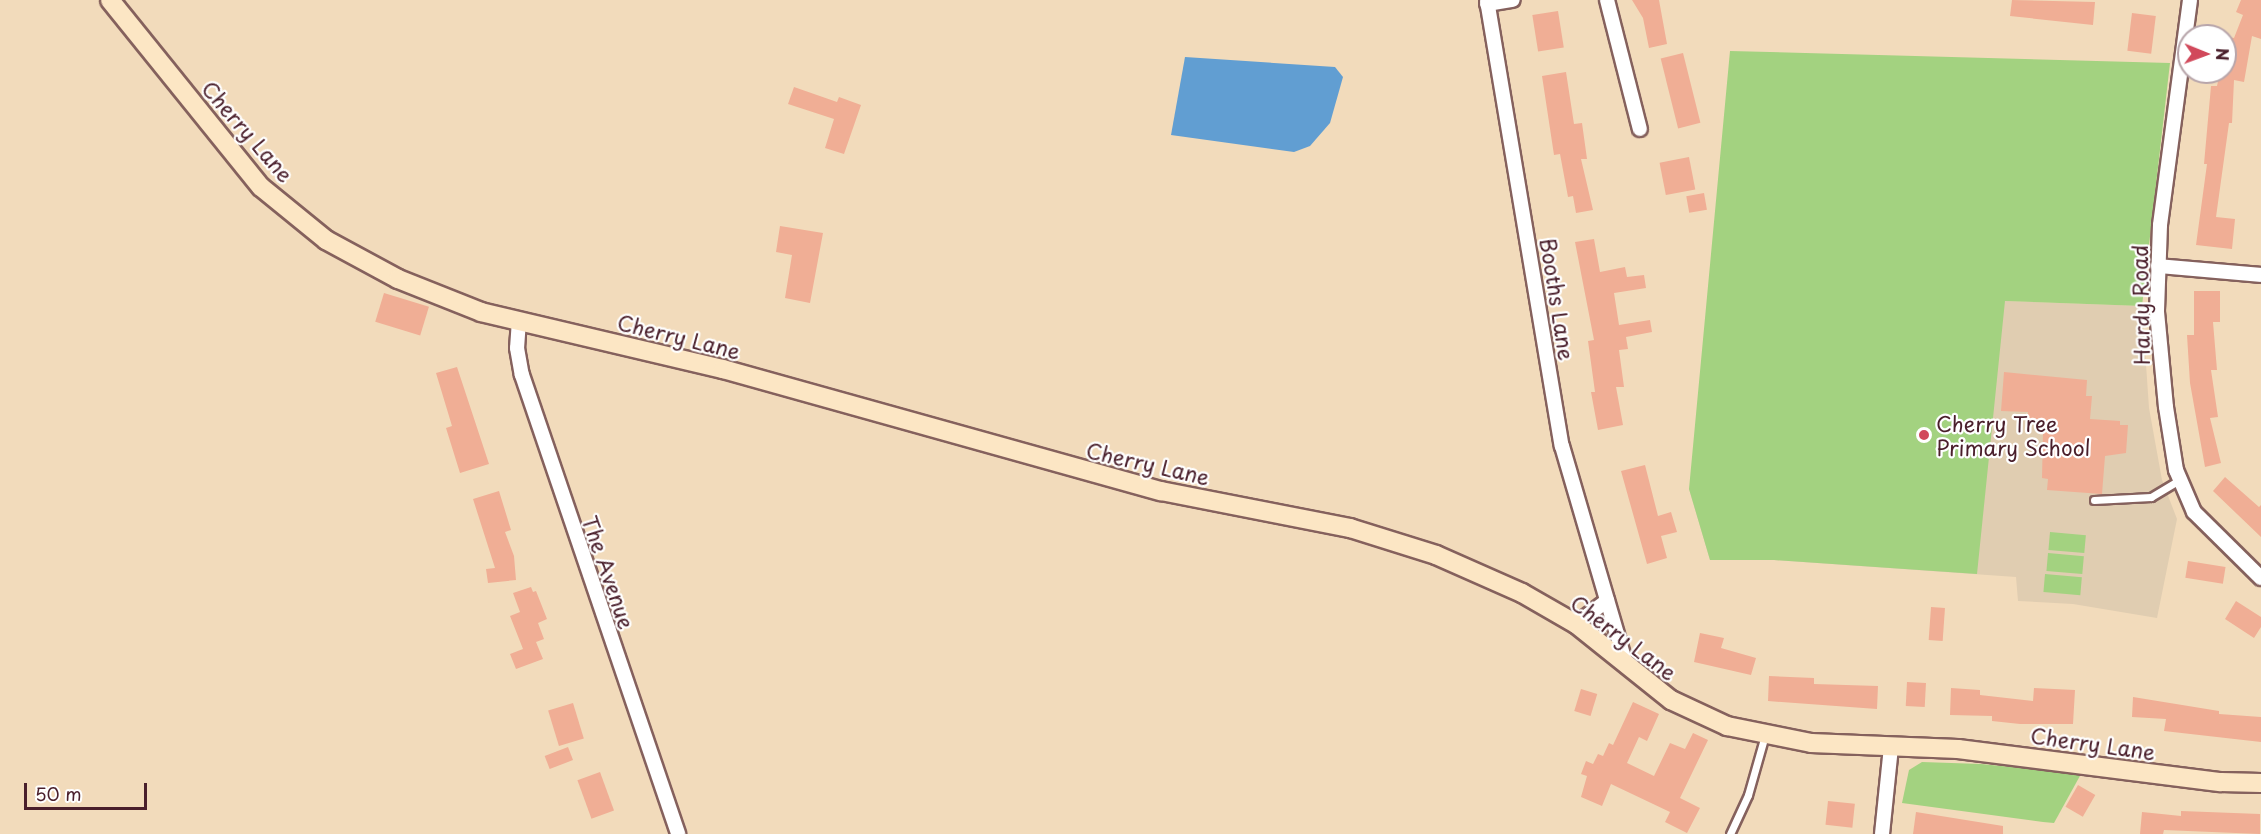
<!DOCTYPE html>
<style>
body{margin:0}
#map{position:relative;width:2261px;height:834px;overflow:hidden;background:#f2dbbb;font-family:"Playpen Sans",sans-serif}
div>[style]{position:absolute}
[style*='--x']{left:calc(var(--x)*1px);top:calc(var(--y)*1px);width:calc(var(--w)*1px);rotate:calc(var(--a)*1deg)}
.built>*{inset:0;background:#e0cdb1}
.green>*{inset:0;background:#a3d280;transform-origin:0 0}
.water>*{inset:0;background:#619ed2}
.building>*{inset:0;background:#f0ae95;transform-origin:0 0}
.roads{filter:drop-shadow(2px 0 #85615d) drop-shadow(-2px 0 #85615d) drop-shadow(0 2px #85615d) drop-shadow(0 -2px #85615d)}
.lane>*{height:7px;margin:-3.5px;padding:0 3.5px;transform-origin:3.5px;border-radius:3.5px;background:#fff}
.street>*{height:14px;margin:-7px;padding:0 7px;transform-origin:7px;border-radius:7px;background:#fff}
.secondary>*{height:18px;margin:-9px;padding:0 9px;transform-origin:9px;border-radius:9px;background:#fce6c4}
.dots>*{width:16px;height:16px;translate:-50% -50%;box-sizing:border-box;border:3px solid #fff;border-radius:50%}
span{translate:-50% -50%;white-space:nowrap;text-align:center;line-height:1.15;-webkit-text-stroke:4.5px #fff;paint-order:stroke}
.street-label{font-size:21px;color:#4a1f2b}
.poi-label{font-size:21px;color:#4a1f2b}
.left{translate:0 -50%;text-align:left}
.north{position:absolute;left:2177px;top:24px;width:60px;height:60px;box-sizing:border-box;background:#fff;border:2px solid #b7a5aa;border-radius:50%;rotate:91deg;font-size:16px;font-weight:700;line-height:24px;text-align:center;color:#4a1f2b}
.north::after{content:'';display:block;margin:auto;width:21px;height:27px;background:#d1495b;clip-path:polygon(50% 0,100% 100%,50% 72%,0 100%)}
.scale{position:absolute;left:24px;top:783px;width:123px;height:27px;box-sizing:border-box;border:3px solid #4a1f2b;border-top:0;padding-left:8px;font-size:18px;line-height:21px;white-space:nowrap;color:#4a1f2b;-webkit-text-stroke:4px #fff;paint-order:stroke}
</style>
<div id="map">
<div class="built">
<i style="clip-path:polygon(2005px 301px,2142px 306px,2149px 408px,2162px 480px,2177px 519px,2157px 618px,2073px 604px,2018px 601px,2016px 577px,1774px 560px,1710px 560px,1689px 489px)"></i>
</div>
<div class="green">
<i style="clip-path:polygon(1730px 51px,2170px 63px,2142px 306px,2005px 301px,1977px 574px,1774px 560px,1710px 560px,1689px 489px)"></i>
<i style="left:2050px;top:532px;width:36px;height:18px;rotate:5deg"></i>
<i style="left:2048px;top:553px;width:36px;height:18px;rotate:5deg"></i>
<i style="left:2045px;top:574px;width:37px;height:18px;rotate:5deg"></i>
<i style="clip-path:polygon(1922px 762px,1981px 764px,2081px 774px,2054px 823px,2043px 822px,1902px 803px,1909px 770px)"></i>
</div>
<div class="water">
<i style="clip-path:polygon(1185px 57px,1335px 67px,1343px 77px,1330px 123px,1310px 146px,1294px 152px,1171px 135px)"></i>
</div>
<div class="building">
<i style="clip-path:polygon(1632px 0,1659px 0,1667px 44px,1649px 48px,1643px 18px)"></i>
<i style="clip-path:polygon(2012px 0,2095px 2px,2093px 25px,2010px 16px)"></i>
<i style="clip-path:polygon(2241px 0,2261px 0,2261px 39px,2252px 36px,2244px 82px,2234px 80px,2232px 123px,2229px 123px,2216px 217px,2235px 219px,2232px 249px,2196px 245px,2207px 164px,2204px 164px,2211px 86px,2217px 86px,2220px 72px,2225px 72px,2226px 37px,2234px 38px,2243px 15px,2236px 12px)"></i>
<i style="left:1558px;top:11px;width:37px;height:26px;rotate:81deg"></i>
<i style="left:2132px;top:13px;width:24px;height:38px;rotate:7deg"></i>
<i style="left:1683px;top:53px;width:72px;height:23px;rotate:76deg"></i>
<i style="clip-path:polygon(1566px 72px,1574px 124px,1582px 123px,1587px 159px,1581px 159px,1593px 210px,1576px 213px,1573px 196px,1568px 197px,1560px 154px,1554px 155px,1542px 76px)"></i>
<i style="clip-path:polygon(794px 87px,837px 102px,839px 97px,861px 105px,844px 154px,825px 148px,834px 119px,788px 104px)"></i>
<i style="left:1689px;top:157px;width:33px;height:30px;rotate:79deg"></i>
<i style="left:1704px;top:193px;width:17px;height:18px;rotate:80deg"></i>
<i style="clip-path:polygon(780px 226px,823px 233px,810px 303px,785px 298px,792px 255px,776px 252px)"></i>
<i style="clip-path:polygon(1594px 239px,1600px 272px,1625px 267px,1627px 277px,1644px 275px,1646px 288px,1614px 293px,1619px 325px,1650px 320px,1652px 332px,1626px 337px,1628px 349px,1619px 350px,1624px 387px,1616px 387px,1623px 425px,1598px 430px,1591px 392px,1595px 392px,1588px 341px,1594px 340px,1575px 242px)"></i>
<i style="clip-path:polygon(2194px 291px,2220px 291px,2220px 322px,2213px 322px,2217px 370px,2211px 370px,2218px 417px,2210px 418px,2221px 463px,2205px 467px,2190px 383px,2187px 335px,2194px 335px)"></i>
<i style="left:384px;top:293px;width:47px;height:30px;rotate:17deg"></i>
<i style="clip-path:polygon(457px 367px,489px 464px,460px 473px,446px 428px,452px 426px,436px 373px)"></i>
<i style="clip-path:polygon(2004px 372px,2087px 380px,2086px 396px,2092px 396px,2090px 419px,2120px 421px,2120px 425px,2128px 425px,2126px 453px,2105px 456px,2102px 494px,2047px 490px,2048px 479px,2042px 478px,2043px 432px,2035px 431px,2036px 419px,2027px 419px,2028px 412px,2001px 411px)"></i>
<i style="clip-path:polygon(1645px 465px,1658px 516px,1671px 512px,1677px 532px,1661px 536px,1667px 558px,1647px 564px,1621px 471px)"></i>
<i style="clip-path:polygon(2225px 477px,2259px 507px,2261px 505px,2261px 537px,2213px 491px)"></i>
<i style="clip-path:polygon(499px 491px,511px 530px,505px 532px,514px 556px,516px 580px,488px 583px,486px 569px,495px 568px,473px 499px)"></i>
<i style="left:2188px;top:561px;width:38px;height:17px;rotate:9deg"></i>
<i style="clip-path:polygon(531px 587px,533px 592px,536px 591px,547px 619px,538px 623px,544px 639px,536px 642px,543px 659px,516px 669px,510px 654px,523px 649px,510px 616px,520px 612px,513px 593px)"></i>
<i style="clip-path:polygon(2236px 601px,2261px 617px,2261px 627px,2254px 638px,2225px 619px)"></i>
<i style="left:1931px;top:607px;width:14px;height:33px;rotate:4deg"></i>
<i style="clip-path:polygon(1700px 633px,1724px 638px,1721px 648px,1756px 658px,1751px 675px,1694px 662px)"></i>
<i style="clip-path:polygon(1769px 676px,1814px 678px,1814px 684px,1878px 686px,1877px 709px,1768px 701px)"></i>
<i style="left:1907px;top:682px;width:19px;height:24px;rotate:3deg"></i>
<i style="clip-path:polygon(1951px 688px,1980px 690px,1980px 695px,2033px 701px,2034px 688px,2075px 690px,2073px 724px,2020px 724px,1992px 721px,1992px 716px,1950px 715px)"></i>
<i style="left:1581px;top:689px;width:17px;height:23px;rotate:17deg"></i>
<i style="clip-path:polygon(2133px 697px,2219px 711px,2219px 714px,2261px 717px,2261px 742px,2164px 731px,2166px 719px,2132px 717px)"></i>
<i style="clip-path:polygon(1633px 702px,1659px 714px,1647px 741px,1639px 737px,1627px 763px,1654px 776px,1670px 743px,1685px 749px,1693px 733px,1708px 740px,1680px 798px,1700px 808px,1687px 833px,1665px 822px,1670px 812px,1611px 784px,1602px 806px,1581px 797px,1587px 776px,1581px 774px,1586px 761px,1593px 764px,1598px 754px,1603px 756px,1609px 743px,1613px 745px)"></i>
<i style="left:573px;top:703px;width:37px;height:26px;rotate:73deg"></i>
<i style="left:568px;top:747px;width:14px;height:25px;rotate:69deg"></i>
<i style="left:600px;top:772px;width:41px;height:24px;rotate:70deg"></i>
<i style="left:2078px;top:785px;width:20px;height:25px;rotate:30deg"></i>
<i style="left:1828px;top:801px;width:27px;height:24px;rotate:6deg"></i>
<i style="clip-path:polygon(2181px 811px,2260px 814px,2260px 834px,2164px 830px,2163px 834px,2140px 834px,2142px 812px,2181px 816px)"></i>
<i style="clip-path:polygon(1916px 812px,2003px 826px,2003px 834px,1913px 834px)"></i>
</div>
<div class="roads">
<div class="lane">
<i style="--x:2094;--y:500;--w:57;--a:-3"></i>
<i style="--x:2151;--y:497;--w:33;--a:-31"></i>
<i style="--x:1730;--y:834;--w:43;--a:-65.2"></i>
<i style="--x:1748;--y:795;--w:62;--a:-74.2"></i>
</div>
<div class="street">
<i style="--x:1487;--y:0;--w:452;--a:80.5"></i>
<i style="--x:1562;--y:446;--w:228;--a:73.7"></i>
<i style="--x:1607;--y:0;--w:133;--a:75.7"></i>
<i style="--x:2190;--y:0;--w:227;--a:97.6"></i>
<i style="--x:2160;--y:225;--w:87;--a:92"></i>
<i style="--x:2157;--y:312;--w:95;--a:84.6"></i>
<i style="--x:2166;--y:407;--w:64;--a:81"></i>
<i style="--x:2176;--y:470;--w:46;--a:66.8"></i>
<i style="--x:2194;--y:512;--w:94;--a:44.6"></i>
<i style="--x:1487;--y:4;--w:26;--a:-9"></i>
<i style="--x:2158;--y:266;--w:103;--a:5"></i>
<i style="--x:519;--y:320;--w:28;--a:94"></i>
<i style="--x:517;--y:348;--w:27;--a:80"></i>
<i style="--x:522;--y:375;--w:485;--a:71.2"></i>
<i style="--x:1576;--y:624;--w:39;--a:-37"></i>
<i style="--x:1882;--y:834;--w:87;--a:-84.1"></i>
</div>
<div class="secondary">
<i style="--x:110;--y:0;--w:240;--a:51.1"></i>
<i style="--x:261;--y:187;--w:84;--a:39.2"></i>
<i style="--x:326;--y:240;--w:82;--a:28.4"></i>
<i style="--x:398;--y:279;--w:89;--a:21.7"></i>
<i style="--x:481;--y:312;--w:249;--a:13.3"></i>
<i style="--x:723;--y:369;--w:455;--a:15.6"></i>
<i style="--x:1161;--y:491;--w:193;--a:11.1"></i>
<i style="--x:1350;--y:528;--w:90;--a:17.4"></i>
<i style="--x:1436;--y:555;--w:94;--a:23.8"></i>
<i style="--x:1522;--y:593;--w:62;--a:29.9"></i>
<i style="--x:1576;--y:624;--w:122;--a:38.7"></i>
<i style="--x:1671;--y:700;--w:62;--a:24.9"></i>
<i style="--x:1727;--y:726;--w:86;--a:11.4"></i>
<i style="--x:1811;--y:743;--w:147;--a:2.3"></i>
<i style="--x:1958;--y:749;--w:265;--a:7.2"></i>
<i style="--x:2221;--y:782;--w:40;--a:1.4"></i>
</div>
</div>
<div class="dots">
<i style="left:1924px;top:435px;background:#d1495b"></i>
</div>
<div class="street-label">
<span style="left:248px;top:131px;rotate:49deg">Cherry Lane</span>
<span style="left:1558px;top:299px;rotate:81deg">Booths Lane</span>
<span style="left:2140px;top:305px;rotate:-91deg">Hardy Road</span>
<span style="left:679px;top:336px;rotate:14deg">Cherry Lane</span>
<span style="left:1148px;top:463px;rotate:13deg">Cherry Lane</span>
<span style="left:609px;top:572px;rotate:71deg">The Avenue</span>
<span style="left:1624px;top:637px;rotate:37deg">Cherry Lane</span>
<span style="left:2093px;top:743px;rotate:8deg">Cherry Lane</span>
</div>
<div class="poi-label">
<span class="left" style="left:1936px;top:435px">Cherry Tree<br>Primary School</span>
</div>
<div class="north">N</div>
<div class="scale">50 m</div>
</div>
